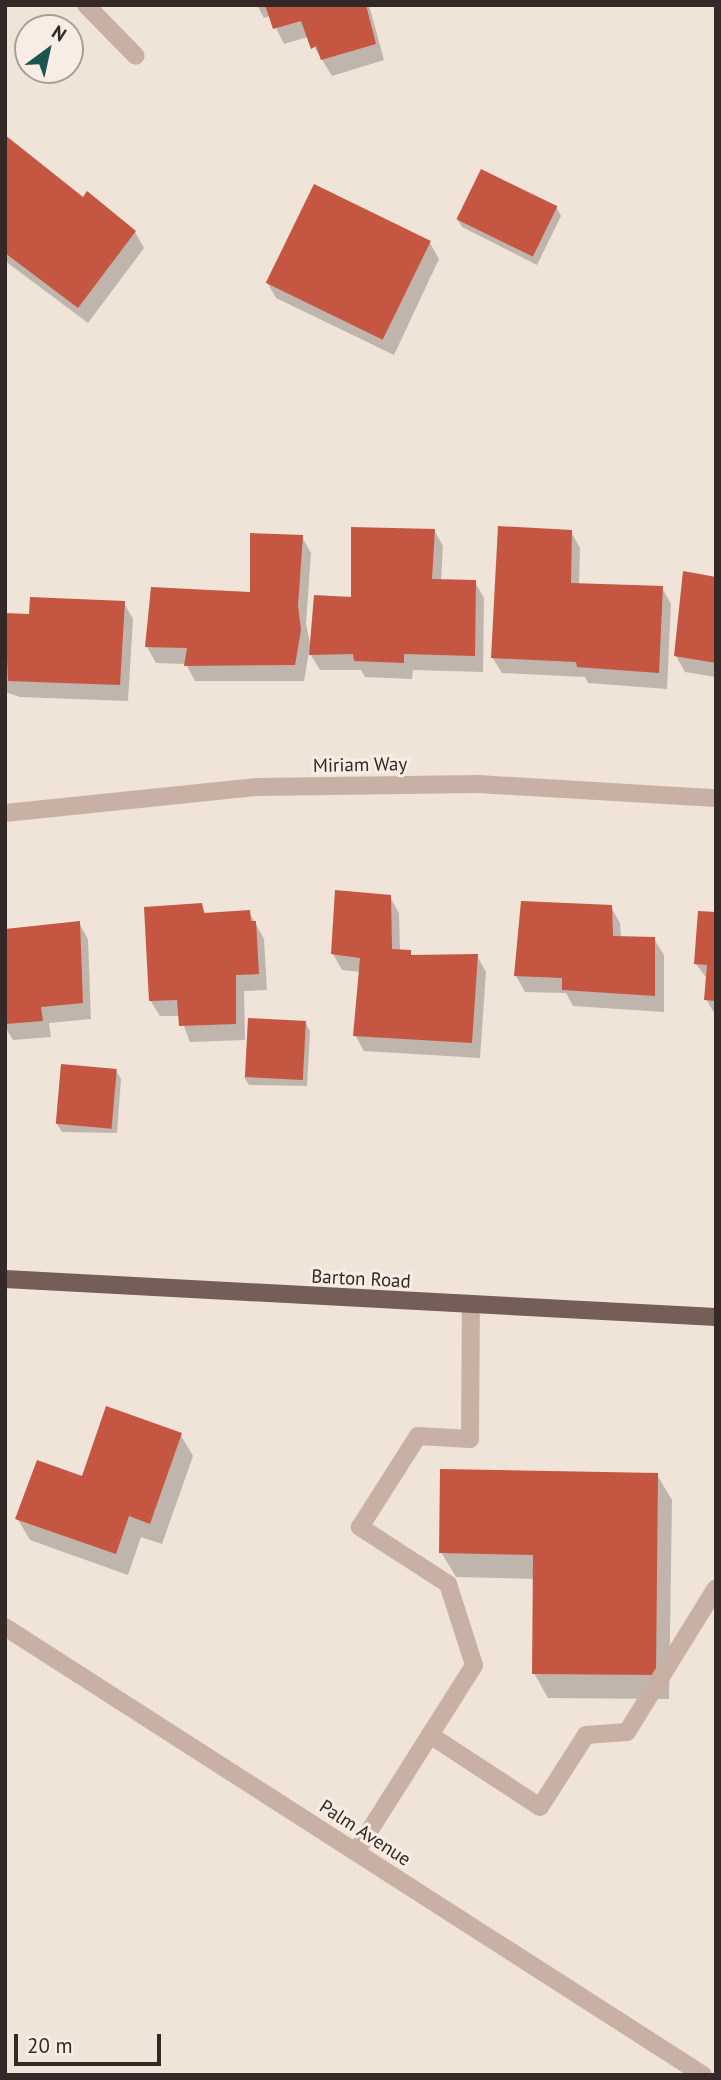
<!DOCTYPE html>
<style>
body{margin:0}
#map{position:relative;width:721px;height:2080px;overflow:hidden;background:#f0e3d8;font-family:"PT Sans",sans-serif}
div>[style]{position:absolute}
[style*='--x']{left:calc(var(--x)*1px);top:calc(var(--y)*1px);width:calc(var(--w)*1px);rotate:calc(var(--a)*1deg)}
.shadow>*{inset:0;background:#0003}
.building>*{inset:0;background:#c45642;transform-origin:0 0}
.minor>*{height:18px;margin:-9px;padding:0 9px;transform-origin:9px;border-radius:9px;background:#c8b1a4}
.major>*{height:18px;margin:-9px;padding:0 9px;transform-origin:9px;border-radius:9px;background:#755e57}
span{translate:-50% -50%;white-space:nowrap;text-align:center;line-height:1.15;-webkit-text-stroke:6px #f8ede4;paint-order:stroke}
.street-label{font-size:19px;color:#342926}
.frame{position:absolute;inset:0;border:7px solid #342926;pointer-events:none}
.north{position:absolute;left:14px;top:14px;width:70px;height:70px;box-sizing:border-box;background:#f8ede4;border:2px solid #aa9f98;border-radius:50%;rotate:33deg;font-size:19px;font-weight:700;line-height:28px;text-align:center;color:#342926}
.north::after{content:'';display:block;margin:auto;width:24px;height:32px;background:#1c5452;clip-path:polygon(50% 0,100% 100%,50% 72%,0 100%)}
.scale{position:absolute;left:14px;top:2034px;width:147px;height:32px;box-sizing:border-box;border:4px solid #342926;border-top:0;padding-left:9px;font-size:21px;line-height:24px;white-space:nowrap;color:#342926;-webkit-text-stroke:5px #f8ede4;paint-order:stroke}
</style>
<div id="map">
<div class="shadow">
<i style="clip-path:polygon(257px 5px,369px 5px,384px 60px,332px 76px,308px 37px,284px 44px,270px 16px,264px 18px)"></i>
<i style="clip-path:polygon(5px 137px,84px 199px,135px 232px,144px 248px,88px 323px,5px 261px)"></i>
<i style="clip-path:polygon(557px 208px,561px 216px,537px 265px,462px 227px,457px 219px)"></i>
<i style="clip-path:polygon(430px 243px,439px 259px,394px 355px,276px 298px,267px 282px)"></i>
<i style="clip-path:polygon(434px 530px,443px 546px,441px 581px,475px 582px,484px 598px,483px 672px,413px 670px,412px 679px,365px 677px,361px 670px,320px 670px,309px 652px,304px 681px,195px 681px,186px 664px,156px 663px,147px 647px,252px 594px,302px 537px,311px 553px,306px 624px,311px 647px,353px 599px)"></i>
<i style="clip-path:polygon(571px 532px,580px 548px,579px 585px,662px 588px,671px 604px,667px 689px,588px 683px,585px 677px,502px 673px,492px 657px)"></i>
<i style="clip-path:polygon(716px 579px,716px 677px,685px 672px,676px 656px)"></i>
<i style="clip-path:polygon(124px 603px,133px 619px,128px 701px,20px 697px,5px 692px,5px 615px,31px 616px)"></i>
<i style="clip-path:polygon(390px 897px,399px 913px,400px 951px,413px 957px,477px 956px,486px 972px,480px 1058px,364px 1051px,355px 1035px,361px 972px,342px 970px,333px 954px)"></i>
<i style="clip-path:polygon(201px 905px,206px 914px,249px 912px,264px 939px,267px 990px,244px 991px,245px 1040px,190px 1042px,180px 1016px,160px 1016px,150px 1000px)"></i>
<i style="clip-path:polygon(611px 907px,620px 923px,621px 938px,654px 939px,664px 955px,664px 1012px,573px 1006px,566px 993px,525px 992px,516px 976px)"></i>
<i style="clip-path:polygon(716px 913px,716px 1016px,706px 999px,708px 980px,696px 964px)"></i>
<i style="clip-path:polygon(79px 923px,88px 939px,91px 1019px,49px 1023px,51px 1037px,13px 1040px,5px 1027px,5px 930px)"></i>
<i style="clip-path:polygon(305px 1022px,310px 1031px,307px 1086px,249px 1085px,244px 1077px)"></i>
<i style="clip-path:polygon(116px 1071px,121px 1079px,117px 1133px,62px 1132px,57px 1124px)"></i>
<i style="clip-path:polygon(180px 1434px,193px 1456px,162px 1544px,141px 1537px,128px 1575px,30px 1540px,17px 1518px,83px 1479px)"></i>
<i style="clip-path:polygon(657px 1475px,672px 1500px,669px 1699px,548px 1698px,534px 1673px,535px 1579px,456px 1577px,441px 1552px)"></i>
</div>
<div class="building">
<i style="clip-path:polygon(265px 5px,366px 5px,376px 44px,321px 60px,316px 46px,311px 49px,301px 21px,273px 29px)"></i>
<i style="clip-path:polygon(5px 135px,83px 197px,87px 191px,136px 231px,78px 308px,5px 253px)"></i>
<i style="left:481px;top:169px;width:85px;height:56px;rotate:26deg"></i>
<i style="left:314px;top:184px;width:130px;height:110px;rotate:26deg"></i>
<i style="clip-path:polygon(498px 526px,572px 530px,571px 583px,663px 586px,659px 673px,577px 667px,576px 662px,491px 658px)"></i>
<i style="clip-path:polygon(351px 527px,435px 529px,432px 579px,476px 580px,475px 656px,404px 654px,404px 663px,354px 661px,353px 654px,309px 655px,314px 595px,351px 597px)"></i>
<i style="clip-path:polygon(250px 533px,303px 535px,298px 606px,301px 630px,295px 665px,184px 666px,187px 648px,145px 647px,151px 587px,250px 592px)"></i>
<i style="clip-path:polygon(683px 571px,716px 577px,716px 663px,674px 656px)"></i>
<i style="clip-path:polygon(30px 597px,125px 601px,120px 685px,8px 681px,5px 613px,29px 614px)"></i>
<i style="clip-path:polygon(335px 890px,391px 895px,392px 949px,411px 950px,411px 955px,478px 954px,472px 1043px,353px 1036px,360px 958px,331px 954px)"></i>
<i style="clip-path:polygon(521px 901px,612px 905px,613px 936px,655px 937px,655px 996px,562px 990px,562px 978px,514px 976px)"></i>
<i style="clip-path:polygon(202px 903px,204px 913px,250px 910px,251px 921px,256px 921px,259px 974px,236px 975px,236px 1024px,179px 1026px,177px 1000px,149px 1001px,144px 907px)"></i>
<i style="clip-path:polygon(698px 911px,716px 912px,716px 1001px,704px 1000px,707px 965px,694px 964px)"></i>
<i style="clip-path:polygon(80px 921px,83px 1003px,41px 1007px,43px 1021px,5px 1024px,5px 929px)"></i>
<i style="left:248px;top:1018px;width:58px;height:59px;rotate:3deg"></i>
<i style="left:61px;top:1064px;width:56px;height:60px;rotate:5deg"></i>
<i style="clip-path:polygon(106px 1406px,182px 1433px,150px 1524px,129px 1516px,116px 1554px,15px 1519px,37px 1460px,82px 1476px)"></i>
<i style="clip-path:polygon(440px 1469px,658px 1473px,656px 1675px,532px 1674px,533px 1555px,439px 1553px)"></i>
</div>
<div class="minor">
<i style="--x:86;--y:5;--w:71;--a:45.6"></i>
<i style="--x:5;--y:813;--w:254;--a:-5.9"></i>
<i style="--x:258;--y:787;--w:220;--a:-0.8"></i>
<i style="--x:478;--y:784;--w:238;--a:3.4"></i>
<i style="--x:5;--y:1627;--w:829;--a:32.69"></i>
<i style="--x:430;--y:1735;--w:131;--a:33.2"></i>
<i style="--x:540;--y:1807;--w:85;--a:-57.4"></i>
<i style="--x:586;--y:1735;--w:41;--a:-4.2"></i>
<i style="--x:627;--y:1732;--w:169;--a:-58.3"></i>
<i style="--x:356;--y:1852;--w:221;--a:-57.7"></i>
<i style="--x:474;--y:1665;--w:85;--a:-107.8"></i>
<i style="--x:448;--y:1584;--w:105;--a:-147.1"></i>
<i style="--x:360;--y:1527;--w:108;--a:-57.5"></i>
<i style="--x:418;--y:1436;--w:52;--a:3.3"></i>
<i style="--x:470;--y:1439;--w:133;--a:-89.6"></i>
</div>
<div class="major">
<i style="--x:5;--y:1279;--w:712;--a:3.06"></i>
</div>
<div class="street-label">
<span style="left:360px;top:765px;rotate:-1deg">Miriam Way</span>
<span style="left:361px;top:1279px;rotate:3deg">Barton Road</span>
<span style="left:365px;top:1833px;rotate:33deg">Palm Avenue</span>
</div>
<div class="frame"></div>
<div class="north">N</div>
<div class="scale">20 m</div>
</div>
